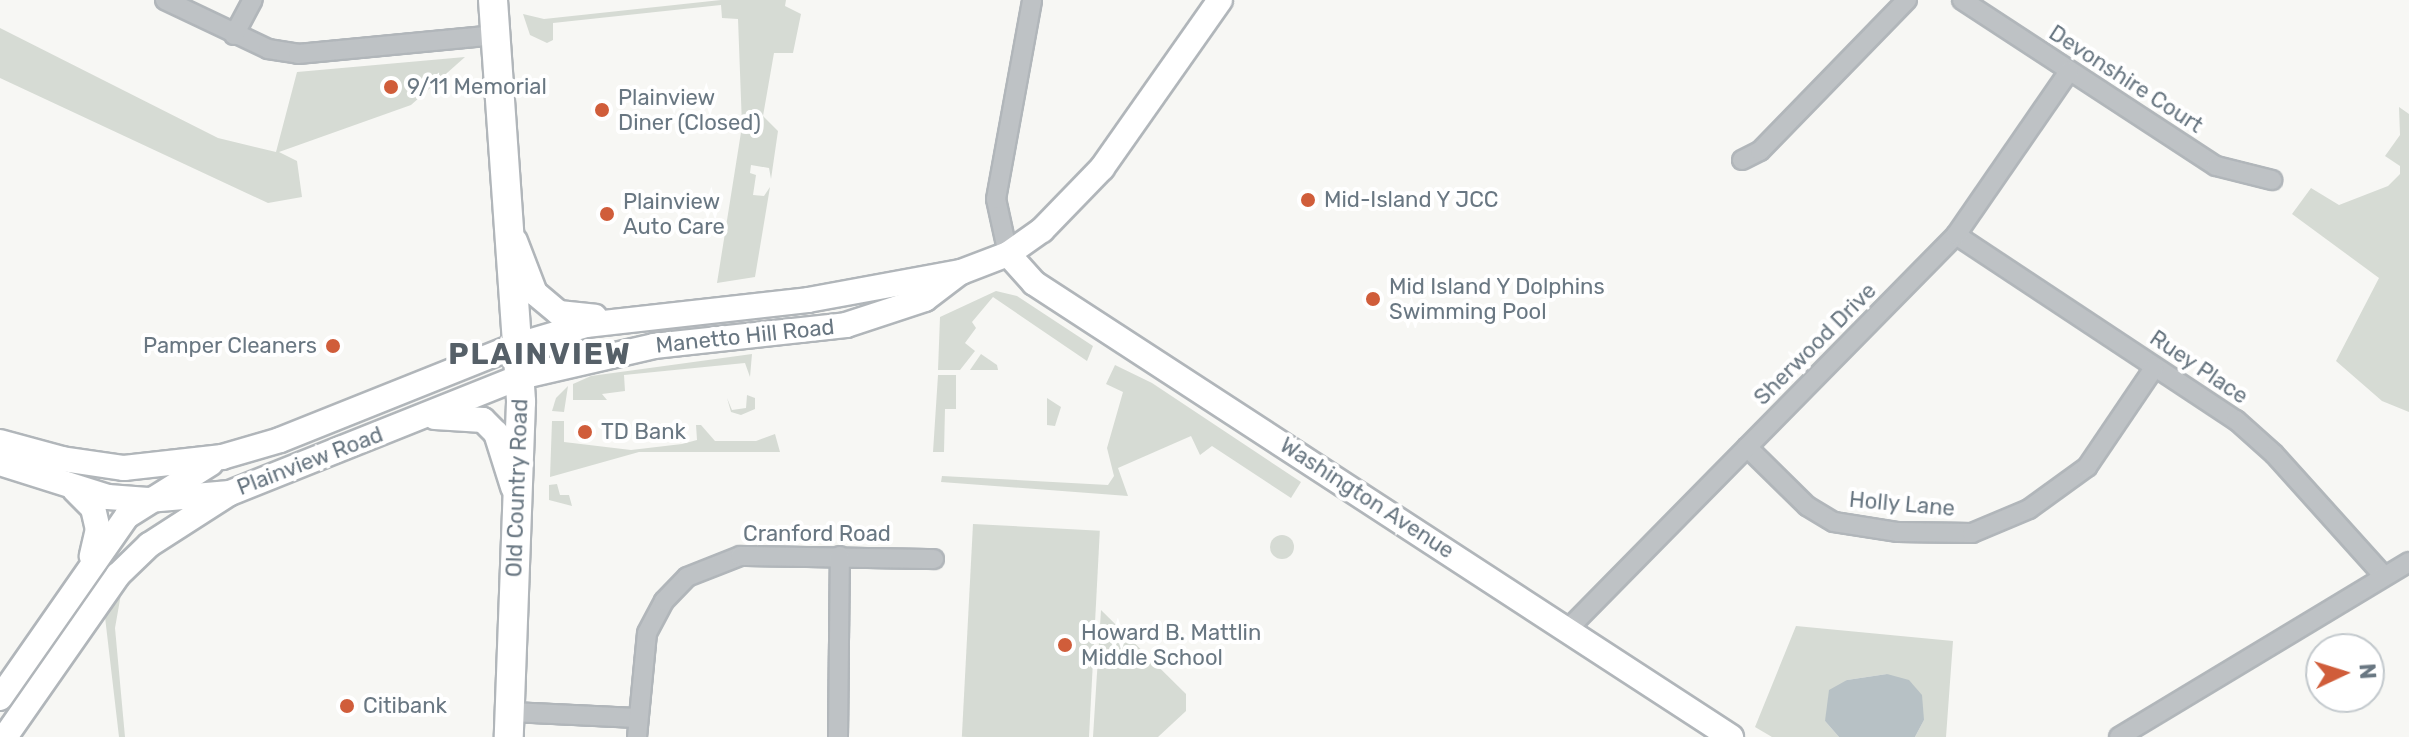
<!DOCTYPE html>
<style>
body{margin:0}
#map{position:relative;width:2409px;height:737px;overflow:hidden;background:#f7f7f4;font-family:Rubik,sans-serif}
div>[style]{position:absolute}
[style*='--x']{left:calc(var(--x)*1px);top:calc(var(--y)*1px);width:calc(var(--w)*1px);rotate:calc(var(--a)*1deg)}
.green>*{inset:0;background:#d6dbd4;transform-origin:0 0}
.round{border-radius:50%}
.water>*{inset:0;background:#b7c1c5}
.roads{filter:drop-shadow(2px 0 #b1b6ba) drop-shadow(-2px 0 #b1b6ba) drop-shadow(0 2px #b1b6ba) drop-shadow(0 -2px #b1b6ba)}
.street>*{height:18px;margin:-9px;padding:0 9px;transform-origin:9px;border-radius:9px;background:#bec2c5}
.secondary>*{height:24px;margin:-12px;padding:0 12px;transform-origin:12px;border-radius:12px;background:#fff}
.primary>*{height:28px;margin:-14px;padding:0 14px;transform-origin:14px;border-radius:14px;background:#fff}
.dots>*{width:22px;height:22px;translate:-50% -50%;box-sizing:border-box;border:4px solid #fff;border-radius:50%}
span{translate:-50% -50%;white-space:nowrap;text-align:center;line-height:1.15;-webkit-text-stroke:8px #fff;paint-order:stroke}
.street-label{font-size:22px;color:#697782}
.poi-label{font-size:22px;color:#697782}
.left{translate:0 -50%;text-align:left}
.right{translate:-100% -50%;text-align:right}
.district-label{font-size:30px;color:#566068;font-weight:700;letter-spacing:2px}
.north{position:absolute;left:2305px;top:633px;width:80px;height:80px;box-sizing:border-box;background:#fff;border:2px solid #c3c9cd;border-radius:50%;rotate:86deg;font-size:22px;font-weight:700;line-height:32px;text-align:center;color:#697782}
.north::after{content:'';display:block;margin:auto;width:28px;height:36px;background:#d05d3a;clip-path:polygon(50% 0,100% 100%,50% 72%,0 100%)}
</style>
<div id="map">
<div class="green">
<i style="clip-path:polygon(721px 0,786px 0,785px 6px,801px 14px,793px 53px,774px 53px,763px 116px,778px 131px,771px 179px,769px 168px,751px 165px,750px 173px,756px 175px,753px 195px,764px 196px,770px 187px,755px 277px,717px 283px,742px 126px,738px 19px,722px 18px,721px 5px,553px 23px,553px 40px,547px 43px,530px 35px,523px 14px,544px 19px)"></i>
<i style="clip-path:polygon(0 28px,218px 138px,276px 152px,297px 72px,465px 57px,411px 105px,279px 152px,297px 161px,302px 197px,268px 203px,0 78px)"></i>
<i style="clip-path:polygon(2399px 107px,2409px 114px,2409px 412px,2382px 401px,2336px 361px,2379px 278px,2292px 214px,2311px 188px,2339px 205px,2388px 186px,2400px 174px,2400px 166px,2385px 156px,2400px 135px)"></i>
<i style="clip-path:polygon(996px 291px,1017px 296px,1093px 346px,1087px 361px,993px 297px,972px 322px,976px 328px,965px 343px,975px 351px,960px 370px,938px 370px,940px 317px)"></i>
<i style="clip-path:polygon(752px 354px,750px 377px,745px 363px,624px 375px,625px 391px,602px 394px,607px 400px,573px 400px,573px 384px,591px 376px)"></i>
<i style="clip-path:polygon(981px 354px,997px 365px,998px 370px,970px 370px)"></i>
<i style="clip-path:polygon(1115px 365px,1152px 383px,1301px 482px,1291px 498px,1212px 446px,1200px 455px,1191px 436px,1118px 468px,1128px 496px,941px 482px,942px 476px,1108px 485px,1114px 476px,1107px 448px,1123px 392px,1106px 384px)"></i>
<i style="clip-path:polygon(938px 375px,956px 375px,956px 409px,945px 409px,944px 452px,933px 452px)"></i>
<i style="clip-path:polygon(568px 386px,564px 412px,552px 411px,556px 398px)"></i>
<i style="clip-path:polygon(747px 395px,755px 398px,755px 409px,741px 415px,731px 412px,727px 398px,732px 410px,746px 408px)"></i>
<i style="clip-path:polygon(1047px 398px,1061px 407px,1055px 426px,1047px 425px)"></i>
<i style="clip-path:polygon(552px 421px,564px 421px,564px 442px,631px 450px,682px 444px,697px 440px,696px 425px,701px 425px,715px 441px,756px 441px,775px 434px,780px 452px,639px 452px,550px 477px)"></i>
<i style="clip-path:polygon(557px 484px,560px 495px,569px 495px,572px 506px,549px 500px,549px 485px)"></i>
<i style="left:973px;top:524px;width:127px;height:213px;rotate:3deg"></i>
<i class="round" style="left:1270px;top:535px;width:24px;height:24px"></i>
<i style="clip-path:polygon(121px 594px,115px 628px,125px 737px,119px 737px,105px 617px)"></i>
<i style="clip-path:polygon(1101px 610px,1186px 694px,1186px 711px,1158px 737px,1093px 737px)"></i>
<i style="clip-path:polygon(1796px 626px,1953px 641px,1946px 737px,1915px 737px,1924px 720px,1887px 674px,1847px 680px,1825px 721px,1839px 737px,1772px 737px,1755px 727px)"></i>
</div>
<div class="water">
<i style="clip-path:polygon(1887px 674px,1909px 680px,1922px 695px,1924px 720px,1915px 737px,1839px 737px,1825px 721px,1829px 690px,1847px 680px)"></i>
</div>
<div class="roads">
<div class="street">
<i style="--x:165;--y:0;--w:114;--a:25.4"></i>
<i style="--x:268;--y:49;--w:30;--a:9"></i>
<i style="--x:298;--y:54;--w:199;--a:-5.5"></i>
<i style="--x:1962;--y:0;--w:303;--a:33.2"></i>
<i style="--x:2216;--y:166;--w:58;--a:14"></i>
<i style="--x:234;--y:35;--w:40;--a:-62"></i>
<i style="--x:1742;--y:160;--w:20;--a:-27"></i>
<i style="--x:1760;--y:151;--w:211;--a:-45.8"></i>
<i style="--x:1956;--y:235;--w:336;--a:33.5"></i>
<i style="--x:2236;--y:420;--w:51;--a:41.8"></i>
<i style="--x:2274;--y:454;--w:164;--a:48"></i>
<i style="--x:1008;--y:254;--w:56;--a:-102.3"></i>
<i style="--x:996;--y:199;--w:202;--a:-79.7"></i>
<i style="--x:1747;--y:447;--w:84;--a:44.5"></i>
<i style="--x:1807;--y:506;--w:31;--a:31"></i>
<i style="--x:1834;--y:522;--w:65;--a:8.9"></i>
<i style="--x:1898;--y:532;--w:74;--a:0.8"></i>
<i style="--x:1972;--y:533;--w:62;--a:-22.8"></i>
<i style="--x:2029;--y:509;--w:72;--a:-35.9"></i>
<i style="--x:2087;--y:467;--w:120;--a:-55.9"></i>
<i style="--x:1568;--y:629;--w:553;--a:-45.44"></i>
<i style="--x:1956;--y:235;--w:199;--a:-55.4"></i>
<i style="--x:510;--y:712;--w:128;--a:2.7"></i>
<i style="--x:637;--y:737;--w:104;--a:-84.5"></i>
<i style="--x:647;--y:633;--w:36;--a:-62"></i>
<i style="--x:664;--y:601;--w:33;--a:-46"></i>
<i style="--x:687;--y:577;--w:57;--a:-21.6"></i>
<i style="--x:740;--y:556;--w:194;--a:0.9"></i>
<i style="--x:838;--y:737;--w:181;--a:-89.4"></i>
<i style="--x:2119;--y:737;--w:339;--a:-31.1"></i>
</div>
<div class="secondary">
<i style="--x:515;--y:241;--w:56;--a:69"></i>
<i style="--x:535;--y:293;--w:31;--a:40"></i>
<i style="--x:559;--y:313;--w:36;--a:6"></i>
<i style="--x:1008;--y:254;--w:39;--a:48"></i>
<i style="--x:1034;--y:283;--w:832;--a:33.08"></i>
<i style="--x:435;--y:417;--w:48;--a:3.6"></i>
<i style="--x:483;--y:420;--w:18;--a:45"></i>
<i style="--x:496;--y:433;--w:57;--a:72.5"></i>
<i style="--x:0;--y:442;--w:64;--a:15.3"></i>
<i style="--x:62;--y:459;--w:63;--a:8.3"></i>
<i style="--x:124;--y:468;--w:99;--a:-6.4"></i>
<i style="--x:222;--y:457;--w:60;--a:-16.3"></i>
<i style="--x:280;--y:440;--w:256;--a:-21.8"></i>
<i style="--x:518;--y:345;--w:71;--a:-16.4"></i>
<i style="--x:586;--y:325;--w:223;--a:-6.4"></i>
<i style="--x:808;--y:300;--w:156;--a:-10.4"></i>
<i style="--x:961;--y:272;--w:50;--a:-21"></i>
<i style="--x:1008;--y:254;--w:42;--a:-35.2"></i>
<i style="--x:1042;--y:230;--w:86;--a:-45.9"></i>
<i style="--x:1102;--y:168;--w:205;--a:-54.9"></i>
<i style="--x:0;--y:463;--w:113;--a:17.5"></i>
<i style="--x:108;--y:497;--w:40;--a:4.3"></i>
<i style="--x:148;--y:500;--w:82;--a:-4.9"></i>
<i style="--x:230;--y:493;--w:312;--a:-21.8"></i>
<i style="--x:520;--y:377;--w:138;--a:-13"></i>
<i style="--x:654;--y:346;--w:193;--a:-6.2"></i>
<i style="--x:846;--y:325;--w:83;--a:-18.2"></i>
<i style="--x:925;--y:299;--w:43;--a:-37.4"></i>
<i style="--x:75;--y:490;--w:25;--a:45"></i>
<i style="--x:93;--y:508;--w:22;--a:77"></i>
<i style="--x:98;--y:529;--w:28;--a:103"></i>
<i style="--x:0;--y:698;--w:222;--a:-55.1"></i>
<i style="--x:127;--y:516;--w:99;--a:-32.2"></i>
<i style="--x:5;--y:737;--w:198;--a:-55.1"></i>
<i style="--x:118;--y:575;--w:43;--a:-44.1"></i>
<i style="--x:149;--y:545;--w:94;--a:-32.8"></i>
</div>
<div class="primary">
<i style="--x:493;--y:0;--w:403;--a:86"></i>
<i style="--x:521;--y:402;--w:335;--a:92.1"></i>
</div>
</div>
<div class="dots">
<i style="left:391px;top:87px;background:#d05d3a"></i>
<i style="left:602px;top:110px;background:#d05d3a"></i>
<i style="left:1308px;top:200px;background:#d05d3a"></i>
<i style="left:607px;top:214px;background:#d05d3a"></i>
<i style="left:1373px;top:299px;background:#d05d3a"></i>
<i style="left:333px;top:346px;background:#d05d3a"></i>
<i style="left:585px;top:432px;background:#d05d3a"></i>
<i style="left:1065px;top:645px;background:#d05d3a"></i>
<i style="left:347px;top:706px;background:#d05d3a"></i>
</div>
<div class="street-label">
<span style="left:2126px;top:79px;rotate:33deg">Devonshire Court</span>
<span style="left:745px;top:336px;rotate:-6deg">Manetto Hill Road</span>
<span style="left:1815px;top:344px;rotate:-45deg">Sherwood Drive</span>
<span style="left:2199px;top:367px;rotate:34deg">Ruey Place</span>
<span style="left:310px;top:461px;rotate:-21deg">Plainview Road</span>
<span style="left:517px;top:488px;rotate:-88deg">Old Country Road</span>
<span style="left:1367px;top:498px;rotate:33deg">Washington Avenue</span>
<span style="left:1902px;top:504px;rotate:5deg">Holly Lane</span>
<span style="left:817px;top:534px">Cranford Road</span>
</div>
<div class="poi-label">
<span class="left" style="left:407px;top:87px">9/11 Memorial</span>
<span class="left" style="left:618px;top:110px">Plainview<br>Diner (Closed)</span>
<span class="left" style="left:1324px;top:200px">Mid-Island Y JCC</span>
<span class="left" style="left:623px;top:214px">Plainview<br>Auto Care</span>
<span class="left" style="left:1389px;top:299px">Mid Island Y Dolphins<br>Swimming Pool</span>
<span class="right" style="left:317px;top:346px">Pamper Cleaners</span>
<span class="left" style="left:601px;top:432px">TD Bank</span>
<span class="left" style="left:1081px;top:645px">Howard B. Mattlin<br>Middle School</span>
<span class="left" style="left:363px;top:706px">Citibank</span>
</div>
<div class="district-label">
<span style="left:540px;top:354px">PLAINVIEW</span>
</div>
<div class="north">N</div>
</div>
